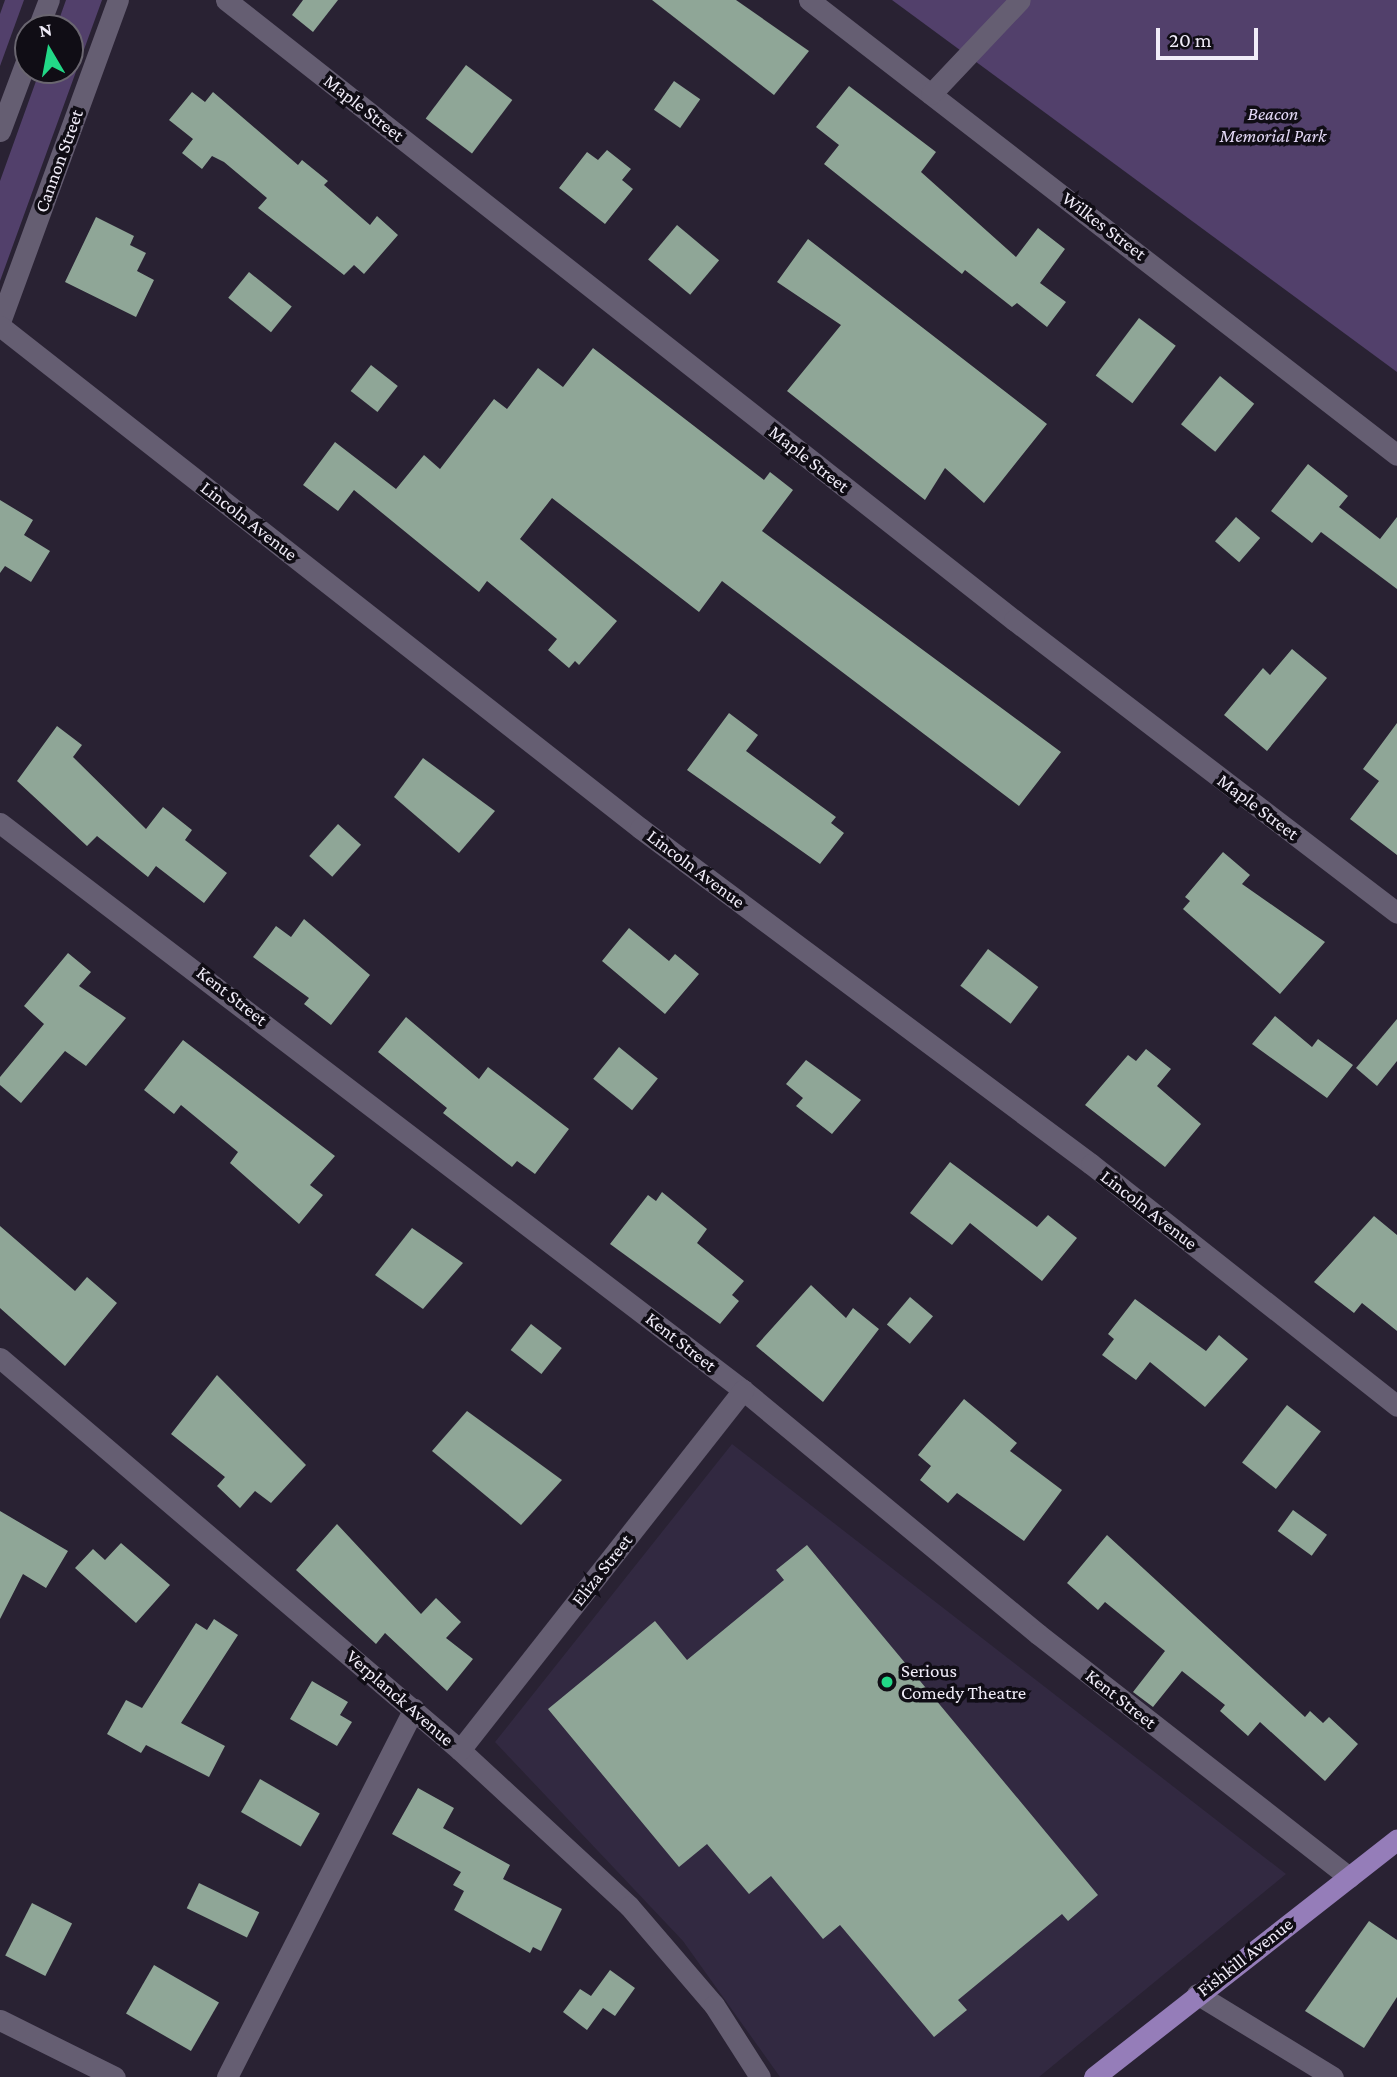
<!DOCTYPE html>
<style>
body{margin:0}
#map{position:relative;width:1397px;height:2077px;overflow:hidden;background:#292233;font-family:"Crimson Pro",serif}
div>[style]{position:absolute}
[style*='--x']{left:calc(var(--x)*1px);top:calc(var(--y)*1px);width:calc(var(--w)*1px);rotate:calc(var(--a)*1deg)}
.built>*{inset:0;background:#322941}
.green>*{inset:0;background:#52406b}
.building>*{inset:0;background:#8fa697;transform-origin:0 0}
.minor>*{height:21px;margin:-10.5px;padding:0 10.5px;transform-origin:10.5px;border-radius:10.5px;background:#655e72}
.major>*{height:21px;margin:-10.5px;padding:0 10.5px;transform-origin:10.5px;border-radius:10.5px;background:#957db9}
.dots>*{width:19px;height:19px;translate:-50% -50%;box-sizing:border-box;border:4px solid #100d15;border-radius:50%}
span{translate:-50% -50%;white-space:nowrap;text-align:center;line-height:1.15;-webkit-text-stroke:7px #100d15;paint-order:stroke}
.street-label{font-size:19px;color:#f0ecf8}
.park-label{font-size:19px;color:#e3d8f6;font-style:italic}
.poi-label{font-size:19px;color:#f0ecf8}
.left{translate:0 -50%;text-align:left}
.north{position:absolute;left:14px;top:14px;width:70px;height:70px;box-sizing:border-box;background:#100d15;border:2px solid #6a6670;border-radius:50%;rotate:350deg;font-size:19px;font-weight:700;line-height:28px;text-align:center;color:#f0ecf8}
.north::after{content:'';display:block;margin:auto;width:24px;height:32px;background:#22d887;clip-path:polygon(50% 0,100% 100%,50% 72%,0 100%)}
.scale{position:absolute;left:1156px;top:28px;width:102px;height:32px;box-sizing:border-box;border:4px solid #f0ecf8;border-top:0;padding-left:9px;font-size:21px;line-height:24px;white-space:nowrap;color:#f0ecf8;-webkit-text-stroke:5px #100d15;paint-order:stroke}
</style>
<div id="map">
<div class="built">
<i style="clip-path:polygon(732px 1444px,1286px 1874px,1039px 2077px,780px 2077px,683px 1941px,495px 1742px)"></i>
</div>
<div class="green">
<i style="clip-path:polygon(5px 0,24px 0,0 66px,0 14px)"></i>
<i style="clip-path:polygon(66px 0,102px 0,0 281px,0 181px,40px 70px,70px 70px,70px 28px,56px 28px)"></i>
<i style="clip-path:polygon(892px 0,1397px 0,1397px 372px)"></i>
</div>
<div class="building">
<i style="clip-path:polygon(303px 0,338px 0,313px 32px,292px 15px)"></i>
<i style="clip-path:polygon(652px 0,736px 0,809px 51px,774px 95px)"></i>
<i style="left:466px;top:65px;width:58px;height:67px;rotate:37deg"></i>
<i style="left:674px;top:81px;width:32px;height:35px;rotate:35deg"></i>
<i style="clip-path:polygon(849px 86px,936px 152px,921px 172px,1016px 257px,1038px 228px,1065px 249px,1040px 283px,1066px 302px,1047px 327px,1017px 303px,1012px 307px,965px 270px,962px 274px,824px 164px,839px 145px,816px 127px)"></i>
<i style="clip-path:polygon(192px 92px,205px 102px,213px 92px,298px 165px,302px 160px,328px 181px,324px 185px,370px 225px,377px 216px,398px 235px,364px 274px,354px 265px,344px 275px,258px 208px,267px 198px,224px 162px,212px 156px,202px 169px,182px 153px,193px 139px,169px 120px)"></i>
<i style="clip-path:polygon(607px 150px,631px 169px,622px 180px,633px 189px,605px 224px,559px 188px,587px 152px,598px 160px)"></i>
<i style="clip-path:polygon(96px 217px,134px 236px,130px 245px,146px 253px,137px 271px,154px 280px,136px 317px,65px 282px)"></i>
<i style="left:677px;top:225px;width:55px;height:45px;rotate:40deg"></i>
<i style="clip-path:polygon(808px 239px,1047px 424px,984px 503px,945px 468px,925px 500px,787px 391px,841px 325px,777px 282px)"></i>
<i style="left:249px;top:272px;width:55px;height:33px;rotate:39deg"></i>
<i style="left:1139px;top:318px;width:46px;height:72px;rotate:37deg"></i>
<i style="clip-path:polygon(593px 348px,764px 480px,770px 472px,793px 490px,762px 531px,1061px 752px,1019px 806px,722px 581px,699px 612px,552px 498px,520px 539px,617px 621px,579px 665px,575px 661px,569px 668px,548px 650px,557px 639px,487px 581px,479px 592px,354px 490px,338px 511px,303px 485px,335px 442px,396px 489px,424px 455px,440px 469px,494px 399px,507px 409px,538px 368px,563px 387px)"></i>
<i style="left:371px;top:365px;width:34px;height:33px;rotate:38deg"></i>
<i style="left:1220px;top:376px;width:44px;height:62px;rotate:39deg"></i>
<i style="clip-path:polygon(1308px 464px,1348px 496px,1339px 507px,1380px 539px,1397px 517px,1397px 589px,1321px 532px,1312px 543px,1271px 511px)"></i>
<i style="clip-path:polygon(0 500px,33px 520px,24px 535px,50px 551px,31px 582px,5px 566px,0 573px)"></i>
<i style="left:1236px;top:517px;width:32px;height:32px;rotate:41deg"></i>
<i style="clip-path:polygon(1292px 649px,1327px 678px,1267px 751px,1224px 715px,1263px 668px,1270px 675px)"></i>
<i style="clip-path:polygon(729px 713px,758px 735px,746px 751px,836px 817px,831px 823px,844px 833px,820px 864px,687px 770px)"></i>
<i style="clip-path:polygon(1397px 723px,1397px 855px,1350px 819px,1379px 781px,1363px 769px)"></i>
<i style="clip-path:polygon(57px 726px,82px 745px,73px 757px,146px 829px,163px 807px,192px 830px,185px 840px,227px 873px,204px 903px,156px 866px,148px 877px,97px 836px,87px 846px,17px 781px)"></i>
<i style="clip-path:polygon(423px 758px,495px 811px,459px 853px,394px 797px)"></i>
<i style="left:338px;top:824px;width:31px;height:43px;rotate:42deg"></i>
<i style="clip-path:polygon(1223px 852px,1250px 875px,1242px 884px,1325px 942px,1280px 994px,1183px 909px,1190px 901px,1185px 897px)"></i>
<i style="clip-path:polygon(304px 919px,370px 975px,331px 1025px,304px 1004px,309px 998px,253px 957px,276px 926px,291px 937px)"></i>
<i style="clip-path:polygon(629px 928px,669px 961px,675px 954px,699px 974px,665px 1014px,602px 961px)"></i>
<i style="left:988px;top:949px;width:63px;height:46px;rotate:37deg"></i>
<i style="clip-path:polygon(68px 953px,91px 972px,79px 986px,126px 1018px,86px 1066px,65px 1051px,21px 1103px,0 1085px,0 1077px,44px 1024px,24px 1006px)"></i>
<i style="clip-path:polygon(1275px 1016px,1312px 1047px,1318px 1039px,1353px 1065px,1327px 1098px,1252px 1044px)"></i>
<i style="clip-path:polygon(406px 1017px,479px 1079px,488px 1067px,569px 1129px,535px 1174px,517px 1161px,512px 1167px,443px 1113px,447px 1108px,378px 1052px)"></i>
<i style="clip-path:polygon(1397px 1019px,1397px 1061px,1377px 1086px,1356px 1068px)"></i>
<i style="clip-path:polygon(183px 1040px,335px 1156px,310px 1185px,323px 1195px,299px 1224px,230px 1163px,238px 1152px,181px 1105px,174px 1114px,144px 1090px)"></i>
<i style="left:619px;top:1047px;width:50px;height:41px;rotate:39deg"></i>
<i style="clip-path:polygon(1146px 1049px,1171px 1069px,1157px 1086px,1201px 1124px,1165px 1167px,1085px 1105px,1128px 1055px,1136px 1061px)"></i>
<i style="clip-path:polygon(806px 1060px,861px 1100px,832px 1134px,796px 1106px,803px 1098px,786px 1084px)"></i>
<i style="clip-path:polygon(950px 1162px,1037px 1227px,1048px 1215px,1077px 1238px,1042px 1281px,970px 1223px,952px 1245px,910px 1213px)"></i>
<i style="clip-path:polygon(662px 1192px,707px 1229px,697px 1243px,744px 1281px,732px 1295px,739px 1301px,720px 1324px,610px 1244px,648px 1195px,656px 1201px)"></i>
<i style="clip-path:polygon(1374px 1216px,1397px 1235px,1397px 1331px,1362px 1303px,1354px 1313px,1314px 1282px)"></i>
<i style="clip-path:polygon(0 1226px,75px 1291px,87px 1277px,117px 1303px,65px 1366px,0 1308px)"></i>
<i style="clip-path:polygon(412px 1228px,463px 1263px,423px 1309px,375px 1275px)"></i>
<i style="clip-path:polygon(811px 1285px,846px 1318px,853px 1308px,879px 1329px,823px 1402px,756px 1346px)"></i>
<i style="left:910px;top:1297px;width:30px;height:36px;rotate:40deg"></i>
<i style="clip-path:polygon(1135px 1299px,1206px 1351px,1219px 1335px,1248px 1359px,1205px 1407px,1150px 1362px,1136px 1380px,1102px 1355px,1114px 1339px,1108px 1334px)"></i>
<i style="left:531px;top:1324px;width:39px;height:33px;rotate:38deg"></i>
<i style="clip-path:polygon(217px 1375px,306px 1465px,271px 1503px,255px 1491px,240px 1508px,217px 1486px,225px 1477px,171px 1434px)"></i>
<i style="clip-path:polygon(964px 1399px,1017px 1443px,1010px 1451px,1062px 1490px,1024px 1541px,957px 1493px,948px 1503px,920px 1480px,931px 1466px,918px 1455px)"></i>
<i style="left:1287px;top:1405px;width:43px;height:73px;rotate:38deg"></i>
<i style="clip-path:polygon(467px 1411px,562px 1480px,521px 1525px,432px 1451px)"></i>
<i style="left:1293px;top:1510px;width:42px;height:26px;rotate:36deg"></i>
<i style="clip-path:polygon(0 1511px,68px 1551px,46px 1588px,23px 1574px,0 1619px)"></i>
<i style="clip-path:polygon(337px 1524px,421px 1614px,436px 1598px,461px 1622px,446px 1638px,473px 1659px,447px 1691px,385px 1633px,376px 1644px,296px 1570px)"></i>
<i style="clip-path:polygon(1107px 1535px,1305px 1717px,1310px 1711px,1323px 1723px,1329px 1717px,1358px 1744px,1325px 1781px,1260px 1722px,1248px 1736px,1220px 1711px,1225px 1705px,1182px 1671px,1153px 1707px,1133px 1692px,1165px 1651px,1105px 1602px,1098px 1610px,1067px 1583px)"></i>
<i style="clip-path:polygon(121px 1543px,170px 1585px,136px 1623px,75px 1568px,93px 1549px,105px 1560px)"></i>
<i style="clip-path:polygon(807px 1545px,1098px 1895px,1068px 1921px,1062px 1914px,958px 2000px,967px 2010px,934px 2037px,840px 1925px,823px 1939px,771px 1876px,749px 1894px,707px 1844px,679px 1867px,548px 1709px,655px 1621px,687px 1660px,784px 1580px,776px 1570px)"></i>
<i style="clip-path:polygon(214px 1619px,238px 1635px,181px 1723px,225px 1746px,209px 1777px,146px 1745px,141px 1753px,107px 1734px,126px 1700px,142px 1708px,196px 1623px,207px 1630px)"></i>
<i style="clip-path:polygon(312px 1681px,348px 1702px,340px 1715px,352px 1722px,337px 1746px,290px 1719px)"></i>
<i style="left:260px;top:1779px;width:69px;height:38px;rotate:30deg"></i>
<i style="clip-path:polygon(418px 1788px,454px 1808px,443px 1828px,510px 1865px,503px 1879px,562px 1909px,541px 1951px,533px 1947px,530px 1953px,454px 1910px,464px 1891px,453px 1885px,461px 1872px,392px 1834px)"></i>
<i style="left:199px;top:1883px;width:67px;height:28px;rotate:26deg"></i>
<i style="left:32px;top:1903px;width:45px;height:59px;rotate:27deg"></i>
<i style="clip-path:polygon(1369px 1921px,1397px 1940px,1397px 1997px,1364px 2048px,1305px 2011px)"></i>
<i style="left:154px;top:1965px;width:75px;height:56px;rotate:30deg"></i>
<i style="clip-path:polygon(610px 1970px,635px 1988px,615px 2016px,603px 2008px,587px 2030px,563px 2012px,580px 1989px,591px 1996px)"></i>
</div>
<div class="minor">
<i style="--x:226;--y:0;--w:1003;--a:38.2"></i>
<i style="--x:1014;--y:620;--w:482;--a:37.4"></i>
<i style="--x:809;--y:0;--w:743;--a:37.73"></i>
<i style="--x:38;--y:28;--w:30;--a:-69"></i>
<i style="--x:931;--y:94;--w:129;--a:-46.6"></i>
<i style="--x:0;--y:131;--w:80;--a:-69.5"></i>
<i style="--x:0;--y:322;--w:343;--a:-69.9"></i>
<i style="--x:0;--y:326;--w:813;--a:38.11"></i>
<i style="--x:640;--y:828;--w:562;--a:36.69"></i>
<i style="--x:1091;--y:1164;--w:390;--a:38.3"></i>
<i style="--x:0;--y:823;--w:935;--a:37.35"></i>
<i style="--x:743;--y:1390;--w:383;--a:39.6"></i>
<i style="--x:1038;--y:1634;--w:395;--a:38"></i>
<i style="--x:0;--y:1358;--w:604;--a:40.44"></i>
<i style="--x:460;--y:1750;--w:230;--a:42.7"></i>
<i style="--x:629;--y:1906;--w:130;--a:49.4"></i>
<i style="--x:714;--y:2005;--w:85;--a:57.4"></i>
<i style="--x:460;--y:1750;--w:458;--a:-51.8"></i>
<i style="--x:1197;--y:1994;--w:159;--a:31.4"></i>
<i style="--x:0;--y:2020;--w:128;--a:26.4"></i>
<i style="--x:227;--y:2077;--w:413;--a:-63.1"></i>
</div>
<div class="major">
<i style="--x:1094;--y:2077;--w:385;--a:-38.1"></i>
</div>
<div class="dots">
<i style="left:887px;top:1682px;background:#22d887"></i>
</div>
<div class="street-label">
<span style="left:364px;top:108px;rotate:38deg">Maple Street</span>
<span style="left:59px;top:161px;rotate:-70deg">Cannon Street</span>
<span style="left:1104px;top:226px;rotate:37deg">Wilkes Street</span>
<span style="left:809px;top:459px;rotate:38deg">Maple Street</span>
<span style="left:249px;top:521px;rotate:38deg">Lincoln Avenue</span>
<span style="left:1258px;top:807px;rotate:37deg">Maple Street</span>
<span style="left:696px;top:869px;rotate:37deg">Lincoln Avenue</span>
<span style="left:232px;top:996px;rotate:38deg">Kent Street</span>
<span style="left:1149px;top:1210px;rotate:38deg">Lincoln Avenue</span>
<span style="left:681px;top:1342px;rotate:38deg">Kent Street</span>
<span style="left:602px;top:1570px;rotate:-52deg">Eliza Street</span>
<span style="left:400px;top:1698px;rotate:41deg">Verplanck Avenue</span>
<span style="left:1121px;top:1699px;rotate:38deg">Kent Street</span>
<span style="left:1245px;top:1957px;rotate:-38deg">Fishkill Avenue</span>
</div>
<div class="park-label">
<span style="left:1273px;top:125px">Beacon<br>Memorial Park</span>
</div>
<div class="poi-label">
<span class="left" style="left:901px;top:1682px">Serious<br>Comedy Theatre</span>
</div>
<div class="north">N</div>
<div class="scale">20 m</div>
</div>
